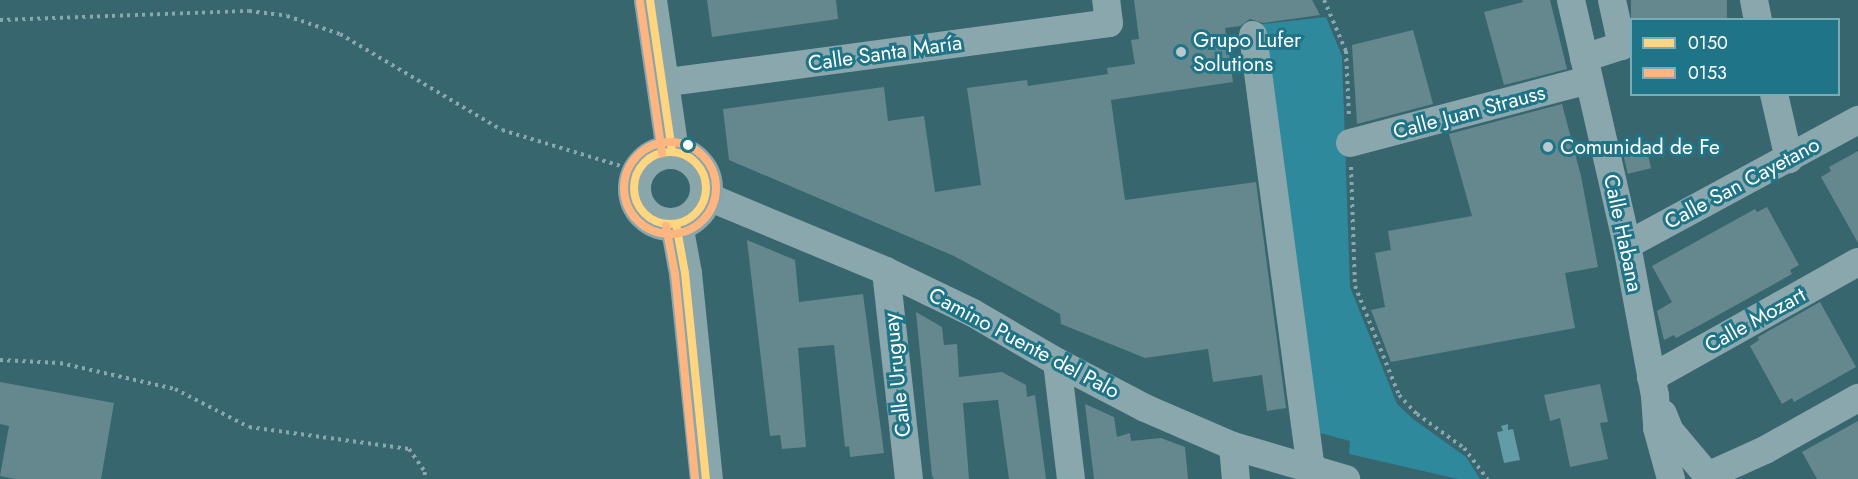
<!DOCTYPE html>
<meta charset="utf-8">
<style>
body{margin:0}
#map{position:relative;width:1858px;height:479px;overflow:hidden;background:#37666f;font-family:Jost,sans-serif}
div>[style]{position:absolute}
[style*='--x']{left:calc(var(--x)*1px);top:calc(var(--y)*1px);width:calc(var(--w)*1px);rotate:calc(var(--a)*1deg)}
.green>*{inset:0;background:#2d899b}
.water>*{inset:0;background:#629ca7}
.building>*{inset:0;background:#65888e;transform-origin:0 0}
.path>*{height:4px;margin-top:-2px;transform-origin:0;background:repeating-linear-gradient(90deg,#8aa7ae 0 3px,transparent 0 7.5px)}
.minor>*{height:28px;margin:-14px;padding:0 14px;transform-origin:14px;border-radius:14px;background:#8aa7ae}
.major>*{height:33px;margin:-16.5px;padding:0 16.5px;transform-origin:16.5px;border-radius:16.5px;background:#89a6ab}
.major>.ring{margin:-16.5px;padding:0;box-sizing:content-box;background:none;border:33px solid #89a6ab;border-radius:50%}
.bus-1>*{height:8px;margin:-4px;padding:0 4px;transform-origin:4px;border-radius:4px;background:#ffd580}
.bus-1>.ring{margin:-4px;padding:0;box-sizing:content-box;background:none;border:8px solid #ffd580;border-radius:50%}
.bus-2>*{height:8px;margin:-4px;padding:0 4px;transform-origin:4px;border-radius:4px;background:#ffb580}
.bus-2>.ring{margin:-4px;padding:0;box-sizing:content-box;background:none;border:8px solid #ffb580;border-radius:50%}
.dots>*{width:16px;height:16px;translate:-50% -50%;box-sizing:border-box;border:3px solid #1f7587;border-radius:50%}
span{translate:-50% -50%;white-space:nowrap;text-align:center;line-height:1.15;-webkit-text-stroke:6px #1f7587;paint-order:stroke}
.poi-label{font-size:21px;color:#fff}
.left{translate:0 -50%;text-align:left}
.street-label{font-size:21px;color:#fff}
.legend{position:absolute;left:1630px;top:18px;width:210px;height:78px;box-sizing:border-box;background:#1f7587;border:2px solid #79acb7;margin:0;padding:8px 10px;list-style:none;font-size:18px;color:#fff}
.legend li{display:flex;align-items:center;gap:12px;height:30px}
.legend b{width:30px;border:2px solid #79acb7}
</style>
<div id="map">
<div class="green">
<i style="clip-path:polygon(1326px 17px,1342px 56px,1350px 287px,1397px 404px,1413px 419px,1466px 457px,1480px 479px,1458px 479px,1349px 454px,1350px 441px,1298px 427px,1246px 26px)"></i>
</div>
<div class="water">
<i style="clip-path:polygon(1508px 424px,1508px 430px,1513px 429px,1520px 460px,1504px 463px,1497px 432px,1503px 431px,1501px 426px)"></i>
</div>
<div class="building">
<i style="clip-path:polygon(707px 0,836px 0,838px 19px,712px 37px)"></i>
<i style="clip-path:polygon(1134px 0,1312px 0,1320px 15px,1263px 23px,1250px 19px,1240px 26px,1225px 28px,1233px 82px,1111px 100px,1125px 200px,1256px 182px,1286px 408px,1267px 411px,1262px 375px,1213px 382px,1208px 349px,1145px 358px,1061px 324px,1060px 314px,954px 256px,729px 160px,723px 109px,884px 87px,888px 121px,924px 116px,935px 192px,981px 185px,967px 88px,1027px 80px,1028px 86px,1108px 74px,1107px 68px,1135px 64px,1131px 40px,1139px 39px)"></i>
<i style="clip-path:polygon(1522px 0,1550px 0,1567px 69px,1504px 85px,1484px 12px,1523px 2px)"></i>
<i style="left:1631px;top:0;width:96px;height:20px"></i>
<i style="clip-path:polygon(1413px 30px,1433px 104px,1357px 124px,1352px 45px)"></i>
<i style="clip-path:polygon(1562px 104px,1581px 176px,1598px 267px,1565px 273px,1575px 328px,1391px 362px,1371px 310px,1385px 307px,1375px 253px,1391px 250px,1388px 231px,1472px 216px,1449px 134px)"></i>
<i style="left:1645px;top:142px;width:27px;height:24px;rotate:77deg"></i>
<i style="clip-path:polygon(1858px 151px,1858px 243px,1821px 177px,1831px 171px,1829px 167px)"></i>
<i style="clip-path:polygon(1767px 207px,1799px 265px,1790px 270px,1792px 274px,1702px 324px,1676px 338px,1674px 335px,1664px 340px,1657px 311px,1672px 302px,1652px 266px,1755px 209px,1757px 212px)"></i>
<i style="clip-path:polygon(747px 240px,795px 260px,799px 302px,863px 294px,884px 453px,850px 457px,849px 446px,845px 447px,834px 345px,798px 348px,806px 447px,782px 449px,780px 435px,770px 436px)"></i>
<i style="clip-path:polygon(1820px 302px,1856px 367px,1794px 402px,1792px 398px,1782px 404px,1750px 346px,1759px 340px,1758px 337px)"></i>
<i style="clip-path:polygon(916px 312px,942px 327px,944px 345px,957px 344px,959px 377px,1002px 372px,1026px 385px,1027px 397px,1035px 395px,1046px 479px,1009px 479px,998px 400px,963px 403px,969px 479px,934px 479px,932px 476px)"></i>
<i style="clip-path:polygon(0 382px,114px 403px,101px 479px,15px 479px,0 476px,9px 426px,0 424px)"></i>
<i style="clip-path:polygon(1600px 384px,1608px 422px,1600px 423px,1608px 459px,1570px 467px,1560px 418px,1550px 421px,1544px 395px)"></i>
<i style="clip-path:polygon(1085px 404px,1114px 417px,1117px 437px,1130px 433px,1131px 441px,1161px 438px,1185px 447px,1188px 479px,1094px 479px)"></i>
<i style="clip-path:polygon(1858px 421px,1858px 479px,1817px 479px,1802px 452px)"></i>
</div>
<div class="path">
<i style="--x:1324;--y:0;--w:56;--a:66.7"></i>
<i style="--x:1346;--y:51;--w:66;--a:87.4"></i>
<i style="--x:0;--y:20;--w:249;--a:-2.1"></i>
<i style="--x:249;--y:11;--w:38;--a:7"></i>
<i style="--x:287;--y:16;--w:56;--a:18.8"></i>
<i style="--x:340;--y:34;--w:188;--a:30.7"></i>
<i style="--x:502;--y:130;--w:142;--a:16.8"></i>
<i style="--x:1351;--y:167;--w:119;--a:88.1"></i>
<i style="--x:1355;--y:286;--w:118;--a:68"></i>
<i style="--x:1399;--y:395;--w:26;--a:47"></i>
<i style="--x:1417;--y:414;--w:58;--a:35.9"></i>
<i style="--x:1464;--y:448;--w:39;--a:53"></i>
<i style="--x:0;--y:360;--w:60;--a:2.9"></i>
<i style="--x:60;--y:363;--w:118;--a:12.7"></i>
<i style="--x:175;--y:389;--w:83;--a:27.2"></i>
<i style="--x:249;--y:427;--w:162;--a:7.8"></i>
<i style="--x:409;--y:449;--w:28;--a:55"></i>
<i style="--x:425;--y:472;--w:7;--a:98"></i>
</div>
<div class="minor">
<i style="--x:1571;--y:0;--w:251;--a:77.1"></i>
<i style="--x:1627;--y:245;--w:154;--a:79.5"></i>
<i style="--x:1655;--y:396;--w:32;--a:86"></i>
<i style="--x:1657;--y:428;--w:53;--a:74.6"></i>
<i style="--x:1754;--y:0;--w:20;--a:79"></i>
<i style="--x:1253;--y:35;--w:439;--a:82.4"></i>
<i style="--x:1584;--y:58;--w:40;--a:-18"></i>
<i style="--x:1622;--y:46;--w:47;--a:-102.3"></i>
<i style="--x:661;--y:83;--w:452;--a:-7.6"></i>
<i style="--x:1109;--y:23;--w:23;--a:-97"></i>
<i style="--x:1774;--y:94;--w:67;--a:77"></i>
<i style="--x:1350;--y:143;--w:247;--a:-14.8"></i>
<i style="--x:706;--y:196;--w:195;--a:22.6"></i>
<i style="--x:886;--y:271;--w:97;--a:25.8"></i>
<i style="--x:973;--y:313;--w:97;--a:30.3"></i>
<i style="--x:1057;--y:362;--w:99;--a:27.6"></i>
<i style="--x:1145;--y:408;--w:96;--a:23.4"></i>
<i style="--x:1233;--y:446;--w:118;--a:16.3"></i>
<i style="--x:1627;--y:245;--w:263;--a:-28.4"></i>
<i style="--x:886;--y:271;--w:209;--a:83.7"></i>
<i style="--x:1057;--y:362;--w:118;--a:83.2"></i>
<i style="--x:1651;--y:378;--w:237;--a:-29.3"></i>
<i style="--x:1663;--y:414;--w:18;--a:68"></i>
<i style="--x:1670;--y:431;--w:50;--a:49.9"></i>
<i style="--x:1233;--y:446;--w:33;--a:85"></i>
<i style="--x:1714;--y:473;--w:56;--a:-24.3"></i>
<i style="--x:1765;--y:450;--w:107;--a:-29.2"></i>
</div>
<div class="major">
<i style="--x:650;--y:0;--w:153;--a:81.7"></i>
<i class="ring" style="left:634px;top:152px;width:39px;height:39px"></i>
<i style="--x:676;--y:224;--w:50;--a:79.6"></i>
<i style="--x:685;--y:273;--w:207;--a:84.2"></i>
</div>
<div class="bus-1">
<i style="--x:650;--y:0;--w:153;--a:81.7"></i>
<i class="ring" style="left:634px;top:152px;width:64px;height:64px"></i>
<i style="--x:676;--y:224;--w:50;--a:79.6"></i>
<i style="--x:685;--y:273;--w:207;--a:84.2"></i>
</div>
<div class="bus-2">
<i style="--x:640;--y:2;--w:153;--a:81.7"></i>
<i class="ring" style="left:624px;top:142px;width:84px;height:84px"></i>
<i style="--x:666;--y:226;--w:49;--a:79.4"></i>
<i style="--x:675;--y:274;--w:206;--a:84.4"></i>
</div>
<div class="dots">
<i style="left:1181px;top:52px;background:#b9c9cd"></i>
<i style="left:688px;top:145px;background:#fff"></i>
<i style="left:1548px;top:147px;background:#b9c9cd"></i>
</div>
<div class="poi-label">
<span class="left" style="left:1193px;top:52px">Grupo Lufer<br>Solutions</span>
<span class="left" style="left:1560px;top:147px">Comunidad de Fe</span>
</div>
<div class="street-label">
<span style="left:885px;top:53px;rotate:-8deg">Calle Santa María</span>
<span style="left:1469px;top:112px;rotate:-15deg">Calle Juan Strauss</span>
<span style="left:1742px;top:183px;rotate:-28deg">Calle San Cayetano</span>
<span style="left:1623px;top:233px;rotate:78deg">Calle Habana</span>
<span style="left:1755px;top:320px;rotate:-29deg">Calle Mozart</span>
<span style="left:1024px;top:343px;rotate:28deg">Camino Puente del Palo</span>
<span style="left:897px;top:375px;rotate:-96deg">Calle Uruguay</span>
</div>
<ul class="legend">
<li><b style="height:8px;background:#ffd580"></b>0150</li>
<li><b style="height:8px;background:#ffb580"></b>0153</li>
</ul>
</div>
